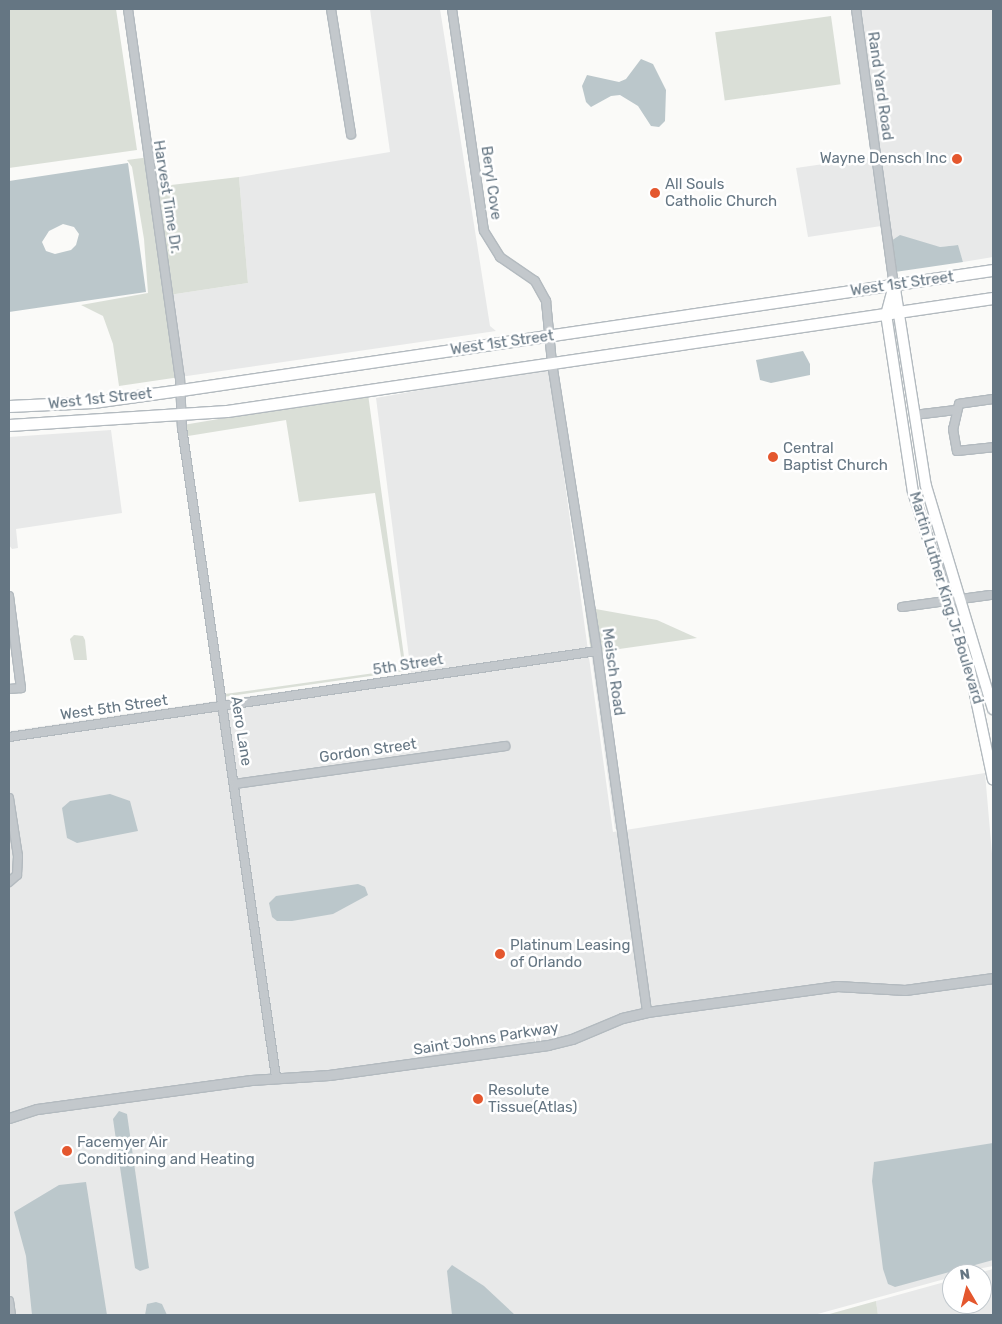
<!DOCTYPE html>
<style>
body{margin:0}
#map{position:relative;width:1002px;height:1324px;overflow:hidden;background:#fafaf8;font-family:Rubik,sans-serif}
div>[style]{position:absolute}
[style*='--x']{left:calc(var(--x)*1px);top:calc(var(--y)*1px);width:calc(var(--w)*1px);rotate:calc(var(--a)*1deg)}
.built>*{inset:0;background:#e8e9e9}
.green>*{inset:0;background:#dadfd7;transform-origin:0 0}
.water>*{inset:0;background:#bbc7cb}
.roads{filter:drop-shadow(1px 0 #b3babf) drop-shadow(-1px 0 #b3babf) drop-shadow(0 1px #b3babf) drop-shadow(0 -1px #b3babf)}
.minor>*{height:8px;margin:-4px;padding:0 4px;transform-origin:4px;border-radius:4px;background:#c3c8cc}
.tertiary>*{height:9px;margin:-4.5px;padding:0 4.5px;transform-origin:4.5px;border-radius:4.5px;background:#c3c8cc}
.secondary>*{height:10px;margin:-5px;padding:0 5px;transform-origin:5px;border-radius:5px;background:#fff}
.primary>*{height:11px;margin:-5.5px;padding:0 5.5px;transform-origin:5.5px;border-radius:5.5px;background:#fff}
.dots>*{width:14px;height:14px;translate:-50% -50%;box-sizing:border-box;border:2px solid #fff;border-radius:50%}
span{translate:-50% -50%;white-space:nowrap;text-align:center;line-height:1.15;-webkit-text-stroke:5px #fff;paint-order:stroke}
.street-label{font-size:15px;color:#657683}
.poi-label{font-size:15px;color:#657683}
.right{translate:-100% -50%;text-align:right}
.left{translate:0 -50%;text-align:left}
.frame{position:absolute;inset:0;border:10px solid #657683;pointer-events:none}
.north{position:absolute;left:942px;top:1264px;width:50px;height:50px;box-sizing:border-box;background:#fff;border:1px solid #c1c8cd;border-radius:50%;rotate:352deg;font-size:14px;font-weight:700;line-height:20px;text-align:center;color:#657683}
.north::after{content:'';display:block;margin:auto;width:18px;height:22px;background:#e4572e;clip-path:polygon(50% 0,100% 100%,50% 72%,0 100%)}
</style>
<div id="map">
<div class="built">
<i style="clip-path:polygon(370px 9px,440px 9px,490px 326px,496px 331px,180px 377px,169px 295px,248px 283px,239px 177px,390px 152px)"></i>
<i style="clip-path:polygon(858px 9px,993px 9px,993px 257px,963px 262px,957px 245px,940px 247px,891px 241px,888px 225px,808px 237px,796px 168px,879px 156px)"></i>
<i style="clip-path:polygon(549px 367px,613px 832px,985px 773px,993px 865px,993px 1266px,952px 1274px,952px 1277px,814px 1315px,9px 1315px,9px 731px,411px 673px,376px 398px)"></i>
<i style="clip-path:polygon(111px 430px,122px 513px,16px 529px,18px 548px,12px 549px,9px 545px,9px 437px)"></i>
<i style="clip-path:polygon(591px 653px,597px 653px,622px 827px,615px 829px)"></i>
<i style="clip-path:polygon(993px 1269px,993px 1315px,878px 1315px,876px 1301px,952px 1280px,952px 1304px,982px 1304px,982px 1274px,975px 1274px)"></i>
</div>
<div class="green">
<i style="clip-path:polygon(9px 9px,116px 9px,137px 150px,9px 168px)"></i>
<i style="left:831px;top:16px;width:69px;height:117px;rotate:82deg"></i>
<i style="clip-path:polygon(150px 157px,154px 187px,239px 177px,248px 283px,169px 295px,180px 377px,119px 386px,113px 344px,103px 316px,81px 305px,148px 293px,144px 239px,132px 167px,127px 160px)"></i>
<i style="clip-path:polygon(evenodd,368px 394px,406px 671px,223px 697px,183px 425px,368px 394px,286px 420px,299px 502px,375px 493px,403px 669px,225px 694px,188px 436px,286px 420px)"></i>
<i style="clip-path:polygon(590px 608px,657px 620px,697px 638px,591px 653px,585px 609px)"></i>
<i style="clip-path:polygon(74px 635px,83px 636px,85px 640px,87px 660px,74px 660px,70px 639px)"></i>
<i style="clip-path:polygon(876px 1301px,878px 1315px,826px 1315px)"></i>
</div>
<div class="water">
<i style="clip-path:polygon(641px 59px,653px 64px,666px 90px,665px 121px,659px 127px,651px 126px,638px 106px,620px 95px,611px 96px,591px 107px,586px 102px,582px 86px,587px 75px,619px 82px,626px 79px)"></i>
<i style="clip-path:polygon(evenodd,128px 163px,146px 292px,9px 312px,9px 181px,128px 163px,63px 224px,74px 227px,79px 234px,76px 245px,71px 250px,55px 254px,46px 251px,42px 242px,49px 231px,63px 224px)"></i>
<i style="clip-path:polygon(900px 235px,940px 247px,958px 245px,963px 262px,895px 272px,891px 241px)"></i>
<i style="clip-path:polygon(803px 351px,810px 364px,810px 375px,771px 383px,760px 380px,756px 360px)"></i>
<i style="clip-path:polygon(110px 794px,130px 801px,138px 831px,77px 843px,67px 838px,62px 808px,70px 801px)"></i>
<i style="clip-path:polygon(358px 884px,365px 887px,368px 895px,333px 914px,292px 921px,277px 921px,272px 917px,269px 903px,276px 896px)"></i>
<i style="clip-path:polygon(119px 1111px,127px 1114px,149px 1268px,140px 1271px,135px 1268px,118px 1154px,113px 1119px)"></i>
<i style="clip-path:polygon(993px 1143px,993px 1260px,895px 1287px,888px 1284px,883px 1269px,872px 1181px,874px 1162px)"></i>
<i style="clip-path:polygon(86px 1182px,107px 1315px,32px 1315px,26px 1256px,14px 1212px,59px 1185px)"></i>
<i style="clip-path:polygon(452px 1265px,484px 1286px,515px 1315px,452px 1315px,447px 1271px)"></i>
<i style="clip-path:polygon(156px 1302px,162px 1304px,167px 1315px,145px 1315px,147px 1304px)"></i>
</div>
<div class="roads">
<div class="minor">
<i style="--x:128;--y:9;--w:372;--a:82"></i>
<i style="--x:180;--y:377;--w:51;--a:87.8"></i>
<i style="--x:182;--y:428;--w:656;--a:81.76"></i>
<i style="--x:331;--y:9;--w:127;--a:80.9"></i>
<i style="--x:452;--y:9;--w:224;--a:81.8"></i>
<i style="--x:484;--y:231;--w:31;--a:58"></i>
<i style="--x:500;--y:257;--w:42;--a:34.4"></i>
<i style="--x:535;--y:281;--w:23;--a:61"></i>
<i style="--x:546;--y:301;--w:62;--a:84.5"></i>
<i style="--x:552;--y:363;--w:291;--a:81.1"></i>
<i style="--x:597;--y:651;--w:364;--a:82.1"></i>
<i style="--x:856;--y:9;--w:279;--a:82.2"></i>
<i style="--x:993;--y:399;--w:34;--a:172"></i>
<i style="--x:959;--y:404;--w:26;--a:103"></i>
<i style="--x:953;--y:429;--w:22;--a:80"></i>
<i style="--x:957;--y:451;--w:36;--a:-6"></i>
<i style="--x:914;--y:415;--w:42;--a:-6.8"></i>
<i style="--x:9;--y:596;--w:93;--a:82.6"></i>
<i style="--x:21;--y:688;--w:12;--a:175"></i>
<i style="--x:902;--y:607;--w:89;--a:-7.8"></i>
<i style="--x:9;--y:737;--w:594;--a:-8.32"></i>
<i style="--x:235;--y:784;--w:273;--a:-8"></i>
<i style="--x:9;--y:798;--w:59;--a:81.2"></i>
<i style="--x:18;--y:856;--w:19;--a:93"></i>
<i style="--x:17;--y:875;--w:11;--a:139"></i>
<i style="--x:9;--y:1301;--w:14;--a:82"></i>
</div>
<div class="tertiary">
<i style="--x:9;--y:1118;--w:29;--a:-18"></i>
<i style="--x:37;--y:1109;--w:216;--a:-7.7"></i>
<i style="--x:251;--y:1080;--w:78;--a:-3.7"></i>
<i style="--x:329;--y:1075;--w:221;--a:-7.8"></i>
<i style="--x:548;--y:1045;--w:25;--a:-14"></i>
<i style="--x:572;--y:1039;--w:54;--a:-22.8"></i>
<i style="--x:622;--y:1018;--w:26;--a:-13"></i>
<i style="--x:647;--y:1012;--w:192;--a:-7.8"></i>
<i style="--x:837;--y:986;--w:68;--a:3.4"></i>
<i style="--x:905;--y:990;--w:89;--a:-7.8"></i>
</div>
<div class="secondary">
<i style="--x:894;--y:285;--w:30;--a:105"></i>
<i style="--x:886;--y:314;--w:180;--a:81.4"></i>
<i style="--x:913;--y:492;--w:183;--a:72.2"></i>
<i style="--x:969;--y:666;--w:116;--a:78.1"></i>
<i style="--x:895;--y:289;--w:199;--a:81.1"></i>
<i style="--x:926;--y:486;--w:233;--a:73.3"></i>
</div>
<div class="primary">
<i style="--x:9;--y:406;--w:84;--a:-2.7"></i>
<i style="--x:93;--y:402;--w:89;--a:-7.8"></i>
<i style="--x:181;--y:390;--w:821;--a:-8.41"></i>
<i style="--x:9;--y:425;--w:218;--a:-3.7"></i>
<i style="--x:227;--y:411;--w:774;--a:-8.39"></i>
</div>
</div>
<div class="dots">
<i style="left:957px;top:159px;background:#e4572e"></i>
<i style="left:655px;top:193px;background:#e4572e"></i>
<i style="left:773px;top:457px;background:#e4572e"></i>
<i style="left:500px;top:954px;background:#e4572e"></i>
<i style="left:478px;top:1099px;background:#e4572e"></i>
<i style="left:67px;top:1151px;background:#e4572e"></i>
</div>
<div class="street-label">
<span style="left:880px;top:86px;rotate:82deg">Rand Yard Road</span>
<span style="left:491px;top:183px;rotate:82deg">Beryl Cove</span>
<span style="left:167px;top:197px;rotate:81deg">Harvest Time Dr.</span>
<span style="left:902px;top:284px;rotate:-8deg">West 1st Street</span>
<span style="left:502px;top:343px;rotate:-8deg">West 1st Street</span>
<span style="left:100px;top:399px;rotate:-6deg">West 1st Street</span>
<span style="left:946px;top:598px;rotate:73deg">Martin Luther King Jr Boulevard</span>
<span style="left:408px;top:665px;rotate:-9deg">5th Street</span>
<span style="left:613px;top:672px;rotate:82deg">Meisch Road</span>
<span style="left:114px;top:708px;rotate:-8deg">West 5th Street</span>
<span style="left:241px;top:731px;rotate:81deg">Aero Lane</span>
<span style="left:368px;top:751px;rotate:-8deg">Gordon Street</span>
<span style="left:486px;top:1039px;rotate:-9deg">Saint Johns Parkway</span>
</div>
<div class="poi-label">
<span class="right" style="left:947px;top:159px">Wayne Densch Inc</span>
<span class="left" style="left:665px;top:193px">All Souls<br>Catholic Church</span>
<span class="left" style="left:783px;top:457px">Central<br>Baptist Church</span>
<span class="left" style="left:510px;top:954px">Platinum Leasing<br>of Orlando</span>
<span class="left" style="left:488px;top:1099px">Resolute<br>Tissue(Atlas)</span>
<span class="left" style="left:77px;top:1151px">Facemyer Air<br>Conditioning and Heating</span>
</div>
<div class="frame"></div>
<div class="north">N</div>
</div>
